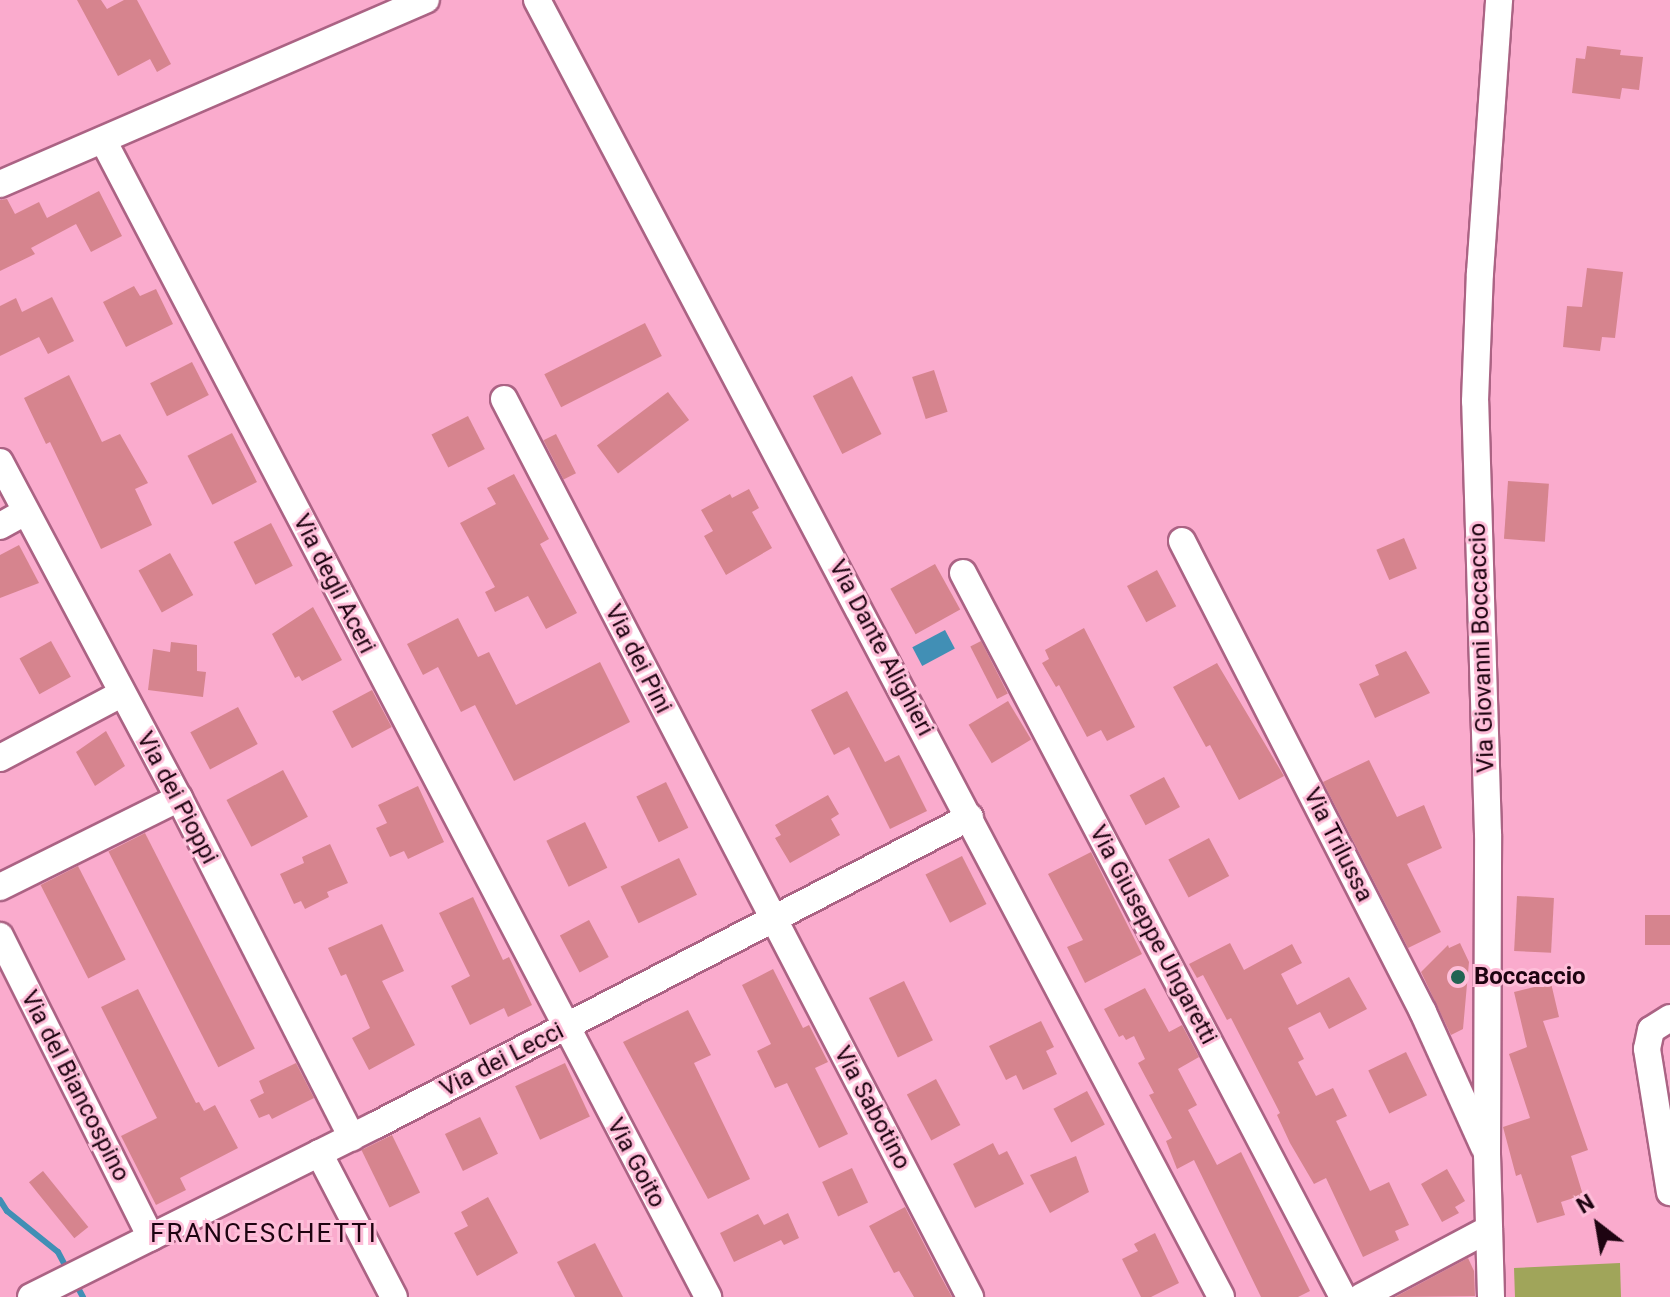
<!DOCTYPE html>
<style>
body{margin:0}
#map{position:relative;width:1670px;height:1297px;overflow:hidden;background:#faabcd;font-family:Roboto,sans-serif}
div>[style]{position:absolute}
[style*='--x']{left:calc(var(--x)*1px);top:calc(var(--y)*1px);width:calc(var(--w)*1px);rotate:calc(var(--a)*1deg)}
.green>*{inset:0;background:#a0a55a}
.water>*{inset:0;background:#418fb5;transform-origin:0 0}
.stream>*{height:6px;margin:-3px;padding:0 3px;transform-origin:3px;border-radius:3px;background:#418fb5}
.building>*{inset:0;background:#d6848e;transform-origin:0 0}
.roads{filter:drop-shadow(2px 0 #ab6384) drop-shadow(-2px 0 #ab6384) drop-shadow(0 2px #ab6384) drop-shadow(0 -2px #ab6384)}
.street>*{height:26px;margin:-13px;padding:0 13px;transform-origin:13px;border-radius:13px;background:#fff}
.dots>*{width:22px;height:22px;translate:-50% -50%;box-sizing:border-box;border:4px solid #febed9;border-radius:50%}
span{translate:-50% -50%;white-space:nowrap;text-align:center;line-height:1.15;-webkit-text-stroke:6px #febed9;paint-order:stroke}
.street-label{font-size:24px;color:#1e0411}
.poi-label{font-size:24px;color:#1e0411;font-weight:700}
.left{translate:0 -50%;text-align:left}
.neighbourhood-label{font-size:26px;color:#1e0411;letter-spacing:2px}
.north{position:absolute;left:1558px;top:1185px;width:80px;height:80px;-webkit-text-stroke:6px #febed9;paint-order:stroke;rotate:329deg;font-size:22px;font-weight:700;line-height:32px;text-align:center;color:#1e0411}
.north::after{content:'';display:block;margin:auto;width:28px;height:36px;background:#1e0411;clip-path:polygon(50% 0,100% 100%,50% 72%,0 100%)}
</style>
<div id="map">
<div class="green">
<i style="clip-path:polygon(1620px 1263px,1621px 1297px,1515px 1297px,1514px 1268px)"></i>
</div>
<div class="water">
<i style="left:945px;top:630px;width:21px;height:37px;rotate:62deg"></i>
</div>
<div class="stream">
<i style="--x:0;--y:1200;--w:13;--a:58"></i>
<i style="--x:7;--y:1211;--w:65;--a:38.8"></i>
<i style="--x:58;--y:1252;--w:21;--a:62"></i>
<i style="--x:76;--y:1284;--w:15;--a:62"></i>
</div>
<div class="building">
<i style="clip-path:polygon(77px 0,101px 0,107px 9px,124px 0,137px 0,171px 64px,157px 72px,150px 59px,118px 76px)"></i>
<i style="clip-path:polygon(1587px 46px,1621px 50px,1620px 55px,1643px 57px,1639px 90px,1622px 88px,1620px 99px,1572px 93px,1576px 58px,1585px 59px)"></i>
<i style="clip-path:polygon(99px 191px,122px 236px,91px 252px,76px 224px,31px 248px,35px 254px,0 271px,0 200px,7px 199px,15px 214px,39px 202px,47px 218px)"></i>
<i style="clip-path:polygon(1587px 268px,1623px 272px,1615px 338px,1602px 337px,1600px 351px,1563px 347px,1567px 306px,1582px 307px)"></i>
<i style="clip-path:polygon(134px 286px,140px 296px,156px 289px,173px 324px,126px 347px,103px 302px)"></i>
<i style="clip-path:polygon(52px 297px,74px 341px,48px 354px,39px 337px,0 356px,0 306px,16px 298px,22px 312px)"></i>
<i style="left:645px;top:323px;width:37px;height:113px;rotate:63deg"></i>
<i style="left:192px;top:362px;width:37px;height:47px;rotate:63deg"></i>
<i style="left:934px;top:370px;width:44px;height:23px;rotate:72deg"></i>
<i style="clip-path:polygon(69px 375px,102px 442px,120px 434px,148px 483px,135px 489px,152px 525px,101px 549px,50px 442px,46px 444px,24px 398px)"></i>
<i style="left:852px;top:376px;width:65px;height:44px;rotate:63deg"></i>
<i style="left:668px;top:392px;width:35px;height:89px;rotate:53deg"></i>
<i style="left:468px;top:416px;width:37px;height:41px;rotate:63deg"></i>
<i style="left:232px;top:433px;width:55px;height:50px;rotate:63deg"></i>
<i style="left:556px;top:434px;width:44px;height:14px;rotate:63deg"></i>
<i style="clip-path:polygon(514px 474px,549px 539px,540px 544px,577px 613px,546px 629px,528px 596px,495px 612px,485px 592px,495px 587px,460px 523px,496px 504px,487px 488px)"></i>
<i style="left:1508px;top:481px;width:41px;height:58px;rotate:4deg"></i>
<i style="clip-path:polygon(749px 489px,759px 508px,752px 512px,772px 548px,726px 575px,704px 536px,713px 531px,701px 510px,730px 494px,732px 498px)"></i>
<i style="left:271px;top:523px;width:48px;height:42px;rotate:63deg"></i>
<i style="left:1404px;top:538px;width:33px;height:30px;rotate:67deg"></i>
<i style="clip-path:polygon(19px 545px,39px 583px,0 598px,0 555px)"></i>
<i style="left:170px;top:553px;width:48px;height:36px;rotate:61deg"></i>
<i style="left:935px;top:564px;width:52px;height:51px;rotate:61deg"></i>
<i style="left:1157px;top:570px;width:41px;height:34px;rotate:62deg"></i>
<i style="clip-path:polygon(313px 607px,342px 660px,302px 681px,299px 676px,295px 678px,272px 634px)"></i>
<i style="clip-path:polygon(458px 618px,478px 657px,489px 652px,516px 705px,600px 662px,630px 722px,514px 781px,475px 705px,461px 712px,438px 667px,423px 675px,407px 644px)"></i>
<i style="clip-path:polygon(1084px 628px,1135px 727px,1107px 741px,1101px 730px,1087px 737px,1059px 685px,1056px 687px,1042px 663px,1049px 659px,1045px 650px)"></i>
<i style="left:51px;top:641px;width:41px;height:36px;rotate:61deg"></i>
<i style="left:981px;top:641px;width:59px;height:12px;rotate:63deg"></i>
<i style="clip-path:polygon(171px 642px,197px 645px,197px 671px,206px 672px,203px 697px,148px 690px,153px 649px,170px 652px)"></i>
<i style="clip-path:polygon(1406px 651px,1430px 693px,1375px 718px,1359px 684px,1379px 675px,1375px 665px)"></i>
<i style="clip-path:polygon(1217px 663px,1284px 776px,1239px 800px,1210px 745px,1206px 747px,1173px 687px)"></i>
<i style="left:372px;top:690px;width:42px;height:45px;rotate:62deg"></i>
<i style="clip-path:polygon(847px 691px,885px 762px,899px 755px,927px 811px,890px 829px,849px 747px,834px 755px,811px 710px)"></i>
<i style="left:1008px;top:701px;width:45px;height:46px;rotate:59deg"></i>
<i style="left:238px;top:707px;width:42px;height:54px;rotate:62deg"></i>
<i style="clip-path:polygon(106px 731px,125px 766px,95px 786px,76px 752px)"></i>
<i style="clip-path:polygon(1369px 760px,1397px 817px,1424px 805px,1442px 848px,1407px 864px,1441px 932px,1408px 948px,1323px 782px)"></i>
<i style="left:283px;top:770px;width:53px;height:64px;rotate:62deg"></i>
<i style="left:1164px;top:777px;width:34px;height:39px;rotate:62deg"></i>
<i style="left:666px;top:782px;width:51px;height:33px;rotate:64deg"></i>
<i style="clip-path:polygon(418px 786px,444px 842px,408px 859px,404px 851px,390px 857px,376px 828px,387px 823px,378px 805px)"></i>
<i style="clip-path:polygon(828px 795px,839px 814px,831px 819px,840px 835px,790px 863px,775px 838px,781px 835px,775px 825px)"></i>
<i style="left:585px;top:822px;width:51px;height:43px;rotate:64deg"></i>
<i style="left:145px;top:833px;width:242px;height:41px;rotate:63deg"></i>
<i style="left:1209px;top:838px;width:43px;height:46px;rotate:62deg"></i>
<i style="clip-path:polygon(330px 844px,348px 883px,327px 892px,329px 897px,305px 909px,301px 901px,294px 904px,280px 874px,304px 863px,302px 857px)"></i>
<i style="clip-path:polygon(1091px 852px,1142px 954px,1085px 983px,1067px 947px,1083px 940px,1048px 874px)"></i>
<i style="left:962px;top:856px;width:54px;height:41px;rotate:63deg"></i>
<i style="left:679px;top:858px;width:41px;height:65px;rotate:64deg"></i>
<i style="left:78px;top:866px;width:105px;height:42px;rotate:63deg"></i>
<i style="left:1517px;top:896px;width:37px;height:55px;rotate:3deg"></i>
<i style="clip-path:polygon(473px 897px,503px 960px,509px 957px,532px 1005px,508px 1017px,504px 1008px,470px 1025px,451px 986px,470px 976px,439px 913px)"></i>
<i style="left:1670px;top:915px;width:30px;height:25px;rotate:90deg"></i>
<i style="left:589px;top:920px;width:42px;height:33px;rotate:62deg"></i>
<i style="clip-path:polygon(382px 924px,404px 971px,382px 981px,415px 1045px,369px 1070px,352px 1038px,370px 1028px,346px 974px,341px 976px,328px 948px)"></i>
<i style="clip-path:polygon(1230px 943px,1244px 970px,1292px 944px,1302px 963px,1281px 974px,1297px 1005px,1349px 977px,1367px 1009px,1329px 1029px,1320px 1012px,1288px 1028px,1304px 1059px,1298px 1062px,1316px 1096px,1333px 1088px,1347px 1116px,1336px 1121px,1370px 1191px,1389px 1182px,1409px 1225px,1395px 1231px,1399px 1240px,1363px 1257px,1326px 1178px,1314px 1184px,1290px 1143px,1277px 1115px,1280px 1113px,1231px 1018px,1227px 1020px,1203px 975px,1197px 978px,1189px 964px)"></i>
<i style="clip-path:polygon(1460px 943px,1469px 962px,1463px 1029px,1451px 1035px,1421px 972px,1448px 945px,1449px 948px)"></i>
<i style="clip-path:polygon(773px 969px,803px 1028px,809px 1025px,828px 1062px,815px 1068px,848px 1134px,819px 1148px,787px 1083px,775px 1088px,757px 1051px,771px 1044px,742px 985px)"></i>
<i style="left:904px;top:981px;width:66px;height:39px;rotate:64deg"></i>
<i style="clip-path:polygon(1551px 983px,1559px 1017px,1543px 1021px,1588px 1150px,1571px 1156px,1583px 1195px,1561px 1202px,1565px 1215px,1537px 1223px,1521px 1174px,1516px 1176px,1503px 1127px,1530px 1118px,1509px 1054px,1527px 1047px,1514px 992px)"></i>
<i style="clip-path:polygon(1145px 988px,1169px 1032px,1182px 1025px,1199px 1057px,1178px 1069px,1197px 1105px,1188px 1110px,1217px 1165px,1241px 1152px,1310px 1291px,1298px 1297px,1261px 1297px,1194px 1160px,1177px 1169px,1166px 1141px,1172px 1138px,1149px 1095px,1154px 1093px,1138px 1063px,1145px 1059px,1134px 1036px,1126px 1040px,1123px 1035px,1119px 1037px,1104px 1009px)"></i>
<i style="clip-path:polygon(138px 989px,196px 1103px,199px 1102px,204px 1111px,215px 1105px,238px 1148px,180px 1178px,186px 1190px,156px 1205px,121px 1136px,157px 1118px,101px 1007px)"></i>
<i style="clip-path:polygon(688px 1010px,711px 1055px,694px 1063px,750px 1179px,708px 1199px,623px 1042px)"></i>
<i style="clip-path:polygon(1041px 1021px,1054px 1047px,1046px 1051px,1057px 1074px,1023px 1090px,1016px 1075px,1006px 1080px,989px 1046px)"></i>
<i style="left:1406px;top:1052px;width:48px;height:42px;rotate:64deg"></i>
<i style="clip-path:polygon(296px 1063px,314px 1098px,272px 1119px,269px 1114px,259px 1118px,250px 1100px,264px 1093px,259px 1081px)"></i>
<i style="left:565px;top:1063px;width:59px;height:55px;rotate:65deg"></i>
<i style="left:936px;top:1079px;width:52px;height:33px;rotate:62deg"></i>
<i style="left:1087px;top:1091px;width:38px;height:38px;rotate:62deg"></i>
<i style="left:480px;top:1117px;width:41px;height:39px;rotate:64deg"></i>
<i style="left:392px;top:1135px;width:64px;height:34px;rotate:64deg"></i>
<i style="clip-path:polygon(993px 1143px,999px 1155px,1007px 1151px,1024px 1184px,975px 1208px,953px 1164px)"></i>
<i style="clip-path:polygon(1076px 1156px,1089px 1192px,1050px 1213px,1030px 1175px)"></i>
<i style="left:852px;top:1168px;width:38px;height:33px;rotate:65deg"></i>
<i style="clip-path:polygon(1447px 1169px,1465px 1201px,1455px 1207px,1459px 1213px,1442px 1222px,1421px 1184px)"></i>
<i style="left:43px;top:1171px;width:72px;height:18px;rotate:51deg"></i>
<i style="clip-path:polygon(488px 1197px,518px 1253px,477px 1276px,454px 1233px,468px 1226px,461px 1212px)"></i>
<i style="clip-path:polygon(905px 1207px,940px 1275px,952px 1297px,914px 1297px,899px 1271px,894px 1273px,869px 1226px)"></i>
<i style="clip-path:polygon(788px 1213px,799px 1238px,784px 1245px,781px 1240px,734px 1262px,720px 1233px,758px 1214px,764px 1225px)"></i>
<i style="clip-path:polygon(1155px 1233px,1179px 1283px,1151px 1297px,1141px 1297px,1122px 1259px,1138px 1251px,1134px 1244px)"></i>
<i style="clip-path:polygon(595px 1243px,623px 1297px,575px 1297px,557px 1262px)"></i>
<i style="clip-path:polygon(1468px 1258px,1474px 1271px,1475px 1296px,1395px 1297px)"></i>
</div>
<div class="roads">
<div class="street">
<i style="--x:537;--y:0;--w:1466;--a:62.19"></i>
<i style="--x:103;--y:140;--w:1306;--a:62.39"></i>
<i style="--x:0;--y:184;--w:464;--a:-23.4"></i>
<i style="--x:504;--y:399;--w:1012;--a:62.57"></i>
<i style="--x:0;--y:462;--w:381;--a:62"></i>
<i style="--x:179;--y:798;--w:381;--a:63"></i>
<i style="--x:0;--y:526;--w:29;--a:-29"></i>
<i style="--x:1182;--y:541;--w:529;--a:62.9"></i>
<i style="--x:1423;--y:1012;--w:148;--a:65.7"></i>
<i style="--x:963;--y:573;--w:818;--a:62.31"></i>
<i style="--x:0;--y:758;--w:137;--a:-27.9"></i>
<i style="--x:0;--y:887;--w:200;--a:-26.4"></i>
<i style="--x:0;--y:936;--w:337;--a:63.4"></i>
<i style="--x:1670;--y:1018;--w:22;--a:148"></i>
<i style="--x:1651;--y:1030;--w:19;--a:102"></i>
<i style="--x:1647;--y:1049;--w:145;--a:80.9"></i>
<i style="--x:319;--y:1153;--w:162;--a:62.5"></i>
<i style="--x:31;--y:1297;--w:385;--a:-26.5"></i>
<i style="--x:376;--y:1125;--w:669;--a:-27.41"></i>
<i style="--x:1361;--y:1297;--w:145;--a:-28"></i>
<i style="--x:1491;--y:1297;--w:143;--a:-91.6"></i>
<i style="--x:1487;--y:1154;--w:320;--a:-89.8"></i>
<i style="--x:1488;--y:834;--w:433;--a:-91.7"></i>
<i style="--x:1475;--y:401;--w:128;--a:-87.8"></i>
<i style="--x:1480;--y:273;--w:274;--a:-86"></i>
</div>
</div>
<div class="dots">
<i style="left:1458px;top:977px;background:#236453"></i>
</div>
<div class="street-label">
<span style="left:334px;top:584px;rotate:63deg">Via degli Aceri</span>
<span style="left:881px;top:648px;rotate:62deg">Via Dante Alighieri</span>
<span style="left:1482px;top:648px;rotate:-92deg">Via Giovanni Boccaccio</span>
<span style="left:638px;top:659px;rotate:63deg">Via dei Pini</span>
<span style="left:177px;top:798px;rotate:62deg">Via dei Pioppi</span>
<span style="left:1338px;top:845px;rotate:63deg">Via Trilussa</span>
<span style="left:1153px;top:935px;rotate:62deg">Via Giuseppe Ungaretti</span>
<span style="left:502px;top:1060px;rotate:-27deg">Via dei Lecci</span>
<span style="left:75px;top:1086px;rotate:63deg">Via del Biancospino</span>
<span style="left:872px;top:1108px;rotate:62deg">Via Sabotino</span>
<span style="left:636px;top:1163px;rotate:62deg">Via Goito</span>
</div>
<div class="poi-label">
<span class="left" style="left:1474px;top:977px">Boccaccio</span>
</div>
<div class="neighbourhood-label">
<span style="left:264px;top:1234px">FRANCESCHETTI</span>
</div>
<div class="north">N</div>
</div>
